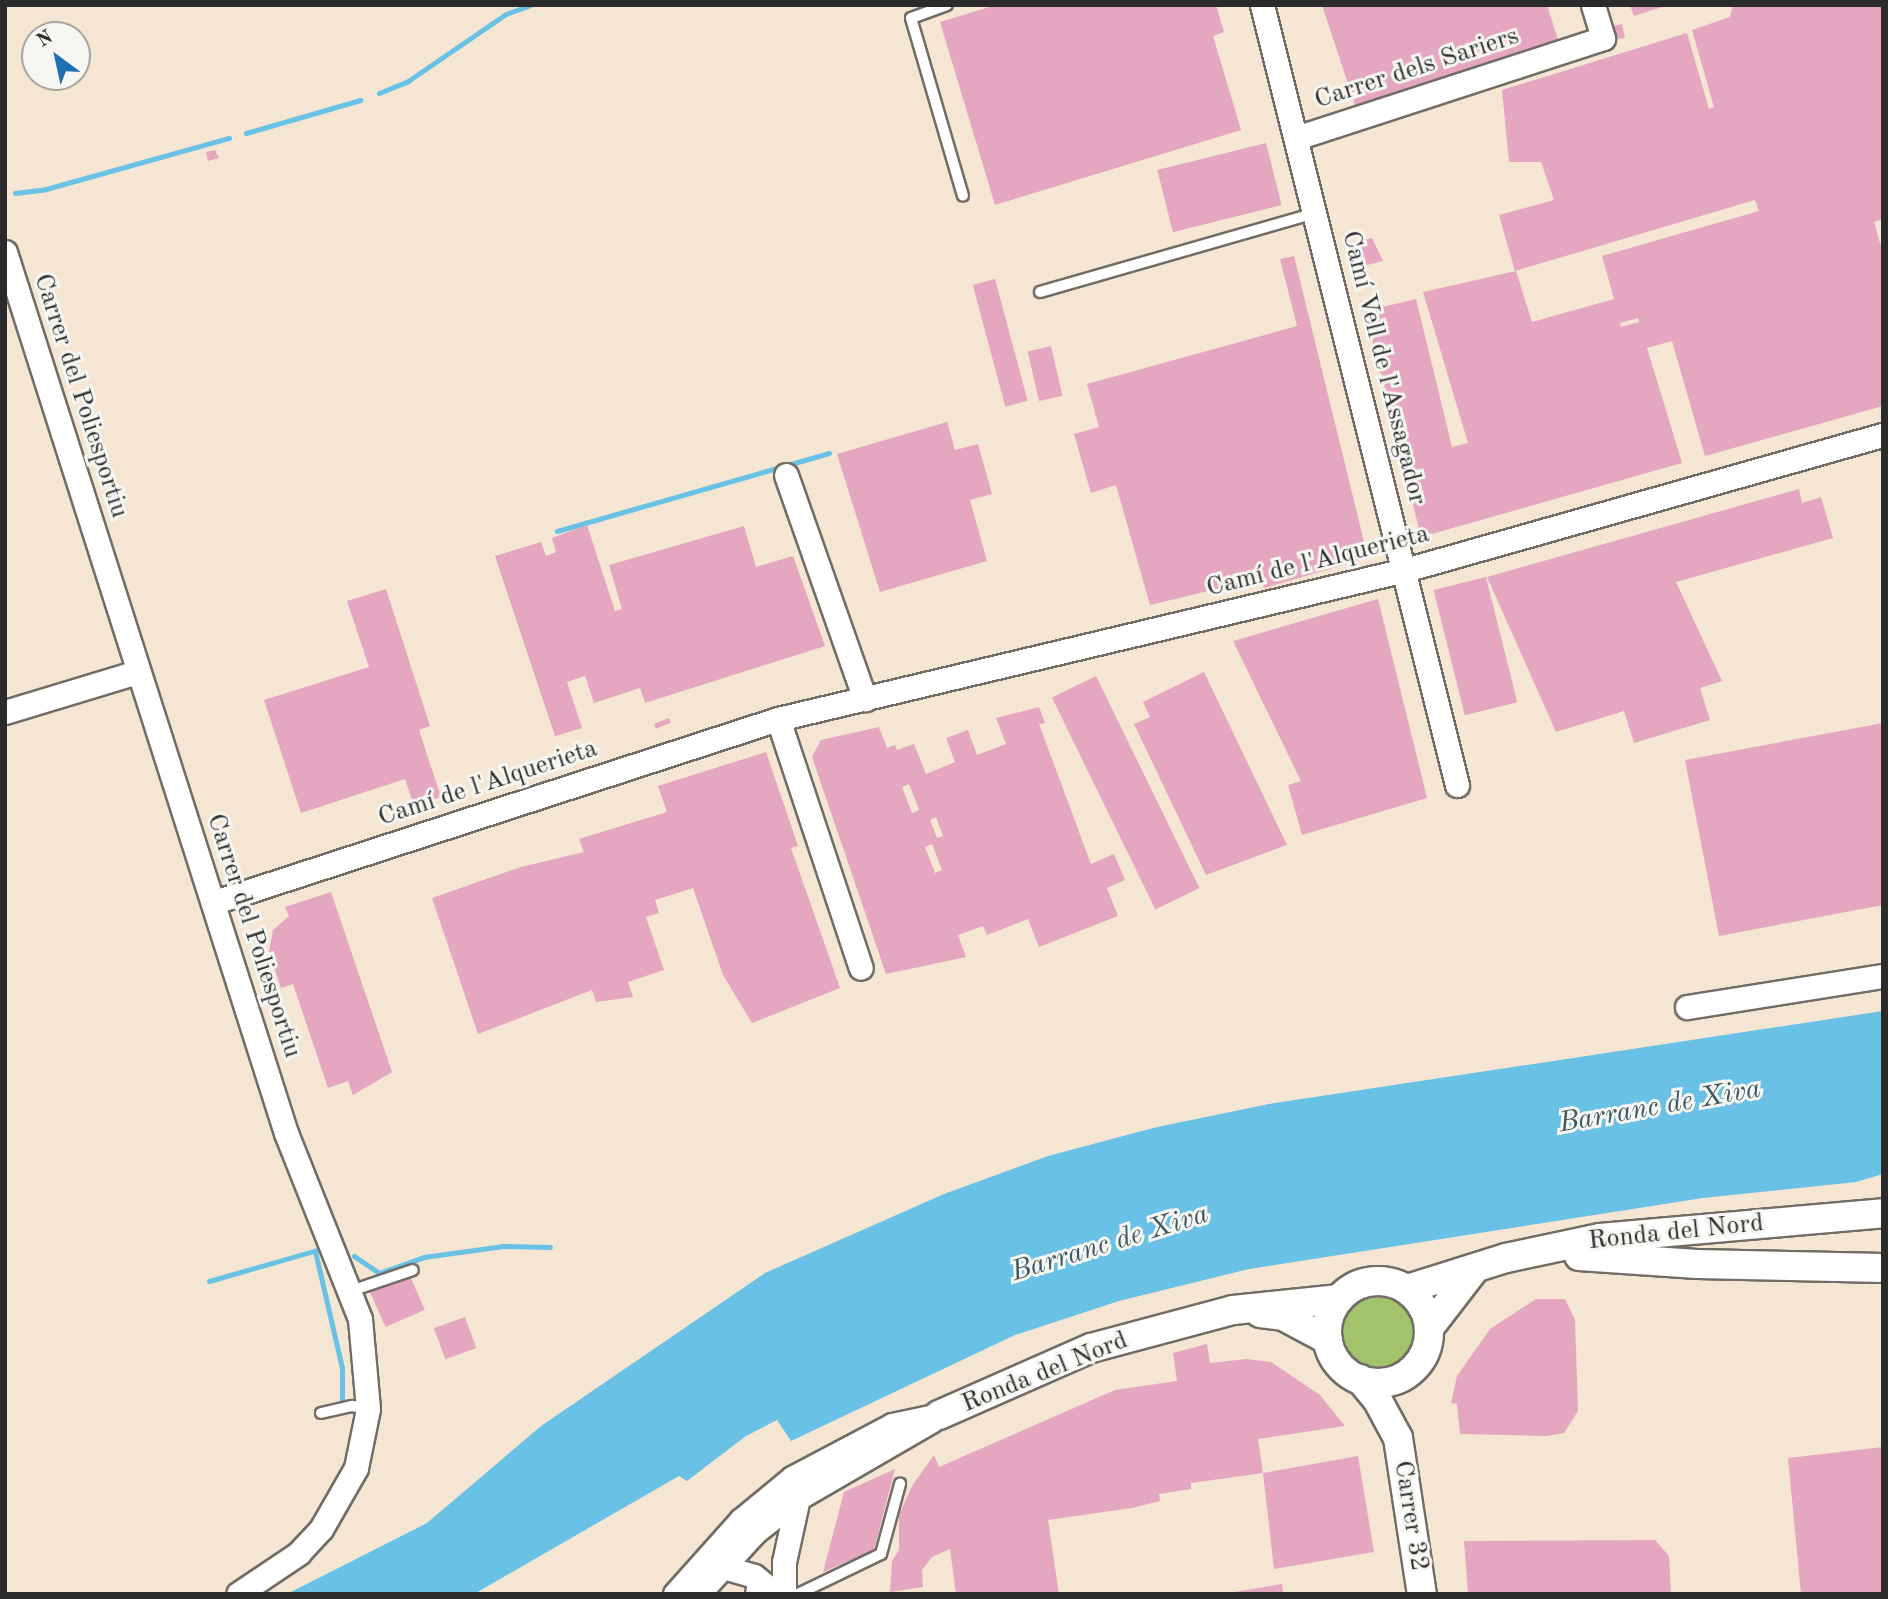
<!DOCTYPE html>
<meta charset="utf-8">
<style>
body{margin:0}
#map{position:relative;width:1888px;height:1599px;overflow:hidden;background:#f4e6d2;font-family:"Old Standard TT",serif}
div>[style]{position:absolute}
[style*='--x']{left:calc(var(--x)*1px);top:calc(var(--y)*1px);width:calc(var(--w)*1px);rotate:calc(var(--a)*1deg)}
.green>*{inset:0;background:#a2c36c}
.round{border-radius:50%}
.water>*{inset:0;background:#69c1e6}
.stream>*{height:5px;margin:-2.5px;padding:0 2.5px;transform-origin:2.5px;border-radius:2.5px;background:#69c1e6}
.building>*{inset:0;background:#e5a7bf;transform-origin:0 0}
.roads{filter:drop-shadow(2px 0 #716c65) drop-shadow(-2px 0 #716c65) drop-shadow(0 2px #716c65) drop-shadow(0 -2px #716c65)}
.service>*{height:10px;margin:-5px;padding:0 5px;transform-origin:5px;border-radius:5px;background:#fff}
.minor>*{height:23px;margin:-11.5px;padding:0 11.5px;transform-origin:11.5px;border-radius:11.5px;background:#fff}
.tertiary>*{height:28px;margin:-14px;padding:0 14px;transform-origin:14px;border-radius:14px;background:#fff}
.tertiary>.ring{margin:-14px;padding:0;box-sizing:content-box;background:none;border:28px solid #fff;border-radius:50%}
span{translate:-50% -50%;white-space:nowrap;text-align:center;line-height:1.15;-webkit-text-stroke:6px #f6f6f2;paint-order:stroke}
.street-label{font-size:26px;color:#2b2b2b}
.water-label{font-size:28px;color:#3e5863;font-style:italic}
.frame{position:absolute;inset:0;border:7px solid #2b2b2b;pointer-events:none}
.north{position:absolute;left:21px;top:21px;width:70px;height:70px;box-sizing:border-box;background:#f6f6f2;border:2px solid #a5a5a2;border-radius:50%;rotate:327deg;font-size:19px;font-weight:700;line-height:28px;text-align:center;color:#2b2b2b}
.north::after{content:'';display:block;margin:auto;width:24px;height:32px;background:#1f6fb2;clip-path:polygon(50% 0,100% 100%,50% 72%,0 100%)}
</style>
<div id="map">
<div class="green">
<i class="round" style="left:1343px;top:1297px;width:70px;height:70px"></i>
</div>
<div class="water">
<i style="clip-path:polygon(1883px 1011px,1883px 1174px,1856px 1182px,1703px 1198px,1249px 1269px,1119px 1301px,1015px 1335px,791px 1441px,777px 1420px,746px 1436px,687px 1481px,679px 1476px,474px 1594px,287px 1594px,427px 1523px,541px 1426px,765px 1273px,944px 1194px,1048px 1156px,1157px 1127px,1269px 1104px)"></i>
</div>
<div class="stream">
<i style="--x:379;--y:93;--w:31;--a:-22"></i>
<i style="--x:408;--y:81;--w:119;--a:-34.4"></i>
<i style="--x:506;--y:14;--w:27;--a:-20"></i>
<i style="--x:246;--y:133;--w:119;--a:-16.1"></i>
<i style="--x:15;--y:193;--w:31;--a:-7"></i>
<i style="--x:46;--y:189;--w:190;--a:-15.6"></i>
<i style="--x:557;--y:531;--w:283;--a:-16"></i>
<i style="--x:315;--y:1251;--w:120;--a:77"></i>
<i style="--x:342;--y:1368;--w:34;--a:90"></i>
<i style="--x:354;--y:1256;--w:30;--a:34"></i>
<i style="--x:379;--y:1273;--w:48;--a:-19.6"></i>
<i style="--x:424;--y:1257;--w:80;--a:-7.9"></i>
<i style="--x:503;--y:1246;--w:47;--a:1.2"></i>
<i style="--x:209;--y:1281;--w:112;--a:-16"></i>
</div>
<div class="building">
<i style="clip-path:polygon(996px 5px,1216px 5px,1224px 32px,1213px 36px,1241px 130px,995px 205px,940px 22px)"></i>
<i style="clip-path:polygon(1322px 5px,1547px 5px,1559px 43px,1356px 108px)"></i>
<i style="clip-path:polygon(1630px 5px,1665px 5px,1665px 6px,1634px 16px)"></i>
<i style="clip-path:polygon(evenodd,1733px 5px,1883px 5px,1883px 219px,1874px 222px,1883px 253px,1883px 406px,1705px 456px,1672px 341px,1647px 348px,1682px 463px,1421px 537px,1365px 311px,1416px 299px,1452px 447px,1468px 443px,1423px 292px,1516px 271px,1532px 322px,1614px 299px,1602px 256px,1759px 211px,1755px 200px,1515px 271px,1499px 215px,1554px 200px,1541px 162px,1509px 162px,1502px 90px,1687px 33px,1709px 109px,1714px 107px,1692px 30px,1730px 17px,1733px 5px,1638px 318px,1639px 322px,1621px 327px,1620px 323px,1638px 318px)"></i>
<i style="left:1622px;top:24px;width:14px;height:10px;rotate:78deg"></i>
<i style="left:1266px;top:143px;width:64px;height:112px;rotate:76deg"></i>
<i style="clip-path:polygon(215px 150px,219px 158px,208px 161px,206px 152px)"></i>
<i style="clip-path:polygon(1372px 238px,1383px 261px,1355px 268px,1349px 244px)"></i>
<i style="clip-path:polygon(1294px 256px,1368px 558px,1264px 588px,1262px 578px,1150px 605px,1116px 485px,1091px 493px,1074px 434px,1099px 427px,1087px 384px,1297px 326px,1280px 259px)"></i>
<i style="left:995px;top:279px;width:126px;height:23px;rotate:75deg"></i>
<i style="left:1051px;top:346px;width:51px;height:24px;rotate:77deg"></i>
<i style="clip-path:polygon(947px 422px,955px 450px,978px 444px,992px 494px,970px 500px,987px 561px,880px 592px,837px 454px)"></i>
<i style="clip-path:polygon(1799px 489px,1802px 503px,1821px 497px,1833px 538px,1676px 582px,1722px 681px,1700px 688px,1710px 720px,1634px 743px,1624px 711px,1556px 732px,1487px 577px)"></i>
<i style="clip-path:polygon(587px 525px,615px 611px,622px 609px,609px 565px,744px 526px,756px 567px,793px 556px,825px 646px,645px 703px,640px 688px,594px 703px,585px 676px,567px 682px,582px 728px,555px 736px,495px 556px,541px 542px,546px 556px,556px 552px,552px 538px)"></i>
<i style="left:1486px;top:577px;width:129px;height:54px;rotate:76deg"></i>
<i style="clip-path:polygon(386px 589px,430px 726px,419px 730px,441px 797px,414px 806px,405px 779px,301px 813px,264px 700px,369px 667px,347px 601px)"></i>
<i style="clip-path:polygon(1378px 599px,1427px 798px,1302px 835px,1288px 785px,1301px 781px,1233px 641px)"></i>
<i style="clip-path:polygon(1204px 672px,1287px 845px,1206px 875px,1134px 724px,1150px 717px,1143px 702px)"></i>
<i style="left:1096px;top:676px;width:236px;height:49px;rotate:64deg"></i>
<i style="clip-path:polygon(evenodd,1039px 707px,1045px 723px,1039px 724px,1091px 864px,1114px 854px,1125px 880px,1107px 888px,1118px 916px,1039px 947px,1028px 919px,987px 935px,983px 926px,958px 935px,966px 957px,886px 974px,812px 757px,821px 740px,879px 727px,887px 748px,895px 745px,897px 750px,914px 744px,926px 774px,955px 762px,946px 738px,968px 730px,977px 755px,1006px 744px,996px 718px,1039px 707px,909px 784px,919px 810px,912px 813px,902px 787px,909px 784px,1039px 707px,936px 817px,943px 836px,937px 838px,930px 820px,936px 817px,1039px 707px,932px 844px,942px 870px,935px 873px,925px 847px,932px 844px)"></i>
<i style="left:669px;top:718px;width:5px;height:16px;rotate:68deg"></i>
<i style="clip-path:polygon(1883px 723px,1883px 905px,1719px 936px,1685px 760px)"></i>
<i style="clip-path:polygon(766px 752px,798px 846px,791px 848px,840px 988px,752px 1023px,723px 975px,693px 888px,655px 900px,659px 913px,646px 917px,664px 970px,628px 982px,633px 997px,596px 1002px,592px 990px,478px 1034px,432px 898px,521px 867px,584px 852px,579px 839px,667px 812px,658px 786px)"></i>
<i style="clip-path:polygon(331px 892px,392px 1072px,353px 1095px,348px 1081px,328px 1088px,293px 984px,281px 988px,269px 952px,273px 930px,289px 916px,285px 907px)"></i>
<i style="left:409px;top:1274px;width:39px;height:43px;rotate:66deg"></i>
<i style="clip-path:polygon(1536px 1299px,1565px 1299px,1575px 1320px,1578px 1411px,1564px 1433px,1546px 1436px,1460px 1434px,1457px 1404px,1451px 1403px,1457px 1376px,1490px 1329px)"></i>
<i style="left:465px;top:1317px;width:33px;height:33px;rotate:70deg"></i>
<i style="clip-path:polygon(1207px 1344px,1210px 1363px,1246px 1359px,1271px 1362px,1320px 1395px,1345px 1426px,1258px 1439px,1263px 1473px,1358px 1456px,1374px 1552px,1274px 1569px,1263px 1473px,1191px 1483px,1191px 1489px,1159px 1494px,1160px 1501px,1132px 1508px,1048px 1520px,1059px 1594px,956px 1594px,950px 1549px,932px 1557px,922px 1570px,923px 1587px,890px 1592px,892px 1561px,899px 1550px,899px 1515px,912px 1486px,934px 1455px,939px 1467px,1115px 1390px,1177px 1381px,1173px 1353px)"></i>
<i style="clip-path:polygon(1883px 1447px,1883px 1594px,1801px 1594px,1788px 1458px)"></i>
<i style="clip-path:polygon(895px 1469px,874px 1550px,823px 1572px,844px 1492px)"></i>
<i style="clip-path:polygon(1655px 1540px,1669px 1556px,1671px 1594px,1468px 1594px,1464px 1541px)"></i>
<i style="clip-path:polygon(1282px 1584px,1283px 1594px,1234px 1594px,1234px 1592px)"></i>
</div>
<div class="roads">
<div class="service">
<i style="--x:947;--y:5;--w:38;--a:160"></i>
<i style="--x:911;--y:18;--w:185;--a:73.7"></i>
<i style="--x:1040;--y:292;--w:286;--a:-16"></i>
<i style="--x:351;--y:1291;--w:65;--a:-18.7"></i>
<i style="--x:321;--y:1413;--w:32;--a:-13"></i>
<i style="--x:352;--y:1406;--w:16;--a:11"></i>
<i style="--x:751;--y:1594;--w:18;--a:-81"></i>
<i style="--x:798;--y:1594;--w:92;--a:-25.7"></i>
<i style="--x:881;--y:1554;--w:73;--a:-74.8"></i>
</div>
<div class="minor">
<i style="--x:1262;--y:5;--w:804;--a:75.96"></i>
<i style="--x:1296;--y:138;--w:323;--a:-18"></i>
<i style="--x:1603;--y:38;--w:34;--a:-107"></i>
<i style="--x:5;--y:252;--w:925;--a:72.31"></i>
<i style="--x:286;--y:1133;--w:200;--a:68.3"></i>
<i style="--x:360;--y:1319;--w:90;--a:84.9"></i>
<i style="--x:368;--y:1409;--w:60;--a:101.5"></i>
<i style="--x:356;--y:1468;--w:70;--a:119.8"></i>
<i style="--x:321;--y:1529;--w:33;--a:133"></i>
<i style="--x:299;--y:1553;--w:73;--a:146.1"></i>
<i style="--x:786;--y:475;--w:238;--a:70.6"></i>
<i style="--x:5;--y:712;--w:138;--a:-16.9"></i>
<i style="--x:778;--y:719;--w:262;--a:71.6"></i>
<i style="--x:215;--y:902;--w:592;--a:-18.01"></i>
<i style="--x:778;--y:719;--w:644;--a:-13.37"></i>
<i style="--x:1405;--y:570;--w:497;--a:-15.8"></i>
<i style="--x:1687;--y:1007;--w:198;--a:-9"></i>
<i style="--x:723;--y:1567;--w:32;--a:16"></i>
<i style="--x:754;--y:1576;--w:28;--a:39"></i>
<i style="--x:675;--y:1594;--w:99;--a:-48.3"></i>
<i style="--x:741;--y:1520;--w:66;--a:-39.5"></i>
<i style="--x:792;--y:1478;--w:113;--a:-27.9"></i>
<i style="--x:892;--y:1425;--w:48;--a:-12"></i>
<i style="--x:698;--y:1594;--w:84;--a:-47.4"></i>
<i style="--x:755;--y:1532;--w:55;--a:-38.3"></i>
<i style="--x:798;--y:1498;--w:154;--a:-30.1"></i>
<i style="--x:784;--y:1594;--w:32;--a:-90"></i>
<i style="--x:784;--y:1562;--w:66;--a:-77.7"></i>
</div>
<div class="tertiary">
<i style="--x:1579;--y:1256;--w:118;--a:3.9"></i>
<i style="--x:1697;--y:1264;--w:186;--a:1.2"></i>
<i class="ring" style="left:1327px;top:1281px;width:74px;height:74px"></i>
<i style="--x:1407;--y:1289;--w:104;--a:-17.4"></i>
<i style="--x:1506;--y:1258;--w:96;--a:-12"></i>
<i style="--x:1600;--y:1238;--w:284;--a:-5"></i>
<i style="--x:1260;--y:1313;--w:23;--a:7"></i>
<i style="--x:1283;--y:1316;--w:51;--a:28.1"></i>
<i style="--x:1429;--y:1328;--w:72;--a:-52.3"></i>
<i style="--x:1360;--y:1379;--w:26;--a:50"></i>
<i style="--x:1377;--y:1399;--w:44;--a:61.7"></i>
<i style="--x:1398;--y:1438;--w:158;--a:81.3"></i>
<i style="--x:939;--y:1415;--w:166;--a:-23.8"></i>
<i style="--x:1091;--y:1348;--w:147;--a:-15"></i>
<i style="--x:1233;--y:1310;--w:107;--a:-5.9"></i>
</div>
</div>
<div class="street-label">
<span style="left:1417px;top:69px;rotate:-18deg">Carrer dels Sariers</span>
<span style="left:1383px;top:368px;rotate:76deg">Camí Vell de l'Assagador</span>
<span style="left:80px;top:396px;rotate:72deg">Carrer del Poliesportiu</span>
<span style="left:1318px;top:562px;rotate:-14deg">Camí de l'Alquerieta</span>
<span style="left:488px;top:784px;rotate:-18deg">Camí de l'Alquerieta</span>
<span style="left:253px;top:936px;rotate:72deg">Carrer del Poliesportiu</span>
<span style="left:1676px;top:1233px;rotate:-6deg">Ronda del Nord</span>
<span style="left:1045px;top:1373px;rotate:-22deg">Ronda del Nord</span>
<span style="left:1410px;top:1516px;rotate:81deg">Carrer 32</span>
</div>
<div class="water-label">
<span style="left:1660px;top:1107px;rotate:-10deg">Barranc de Xiva</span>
<span style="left:1110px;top:1244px;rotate:-17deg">Barranc de Xiva</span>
</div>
<div class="frame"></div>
<div class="north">N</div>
</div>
